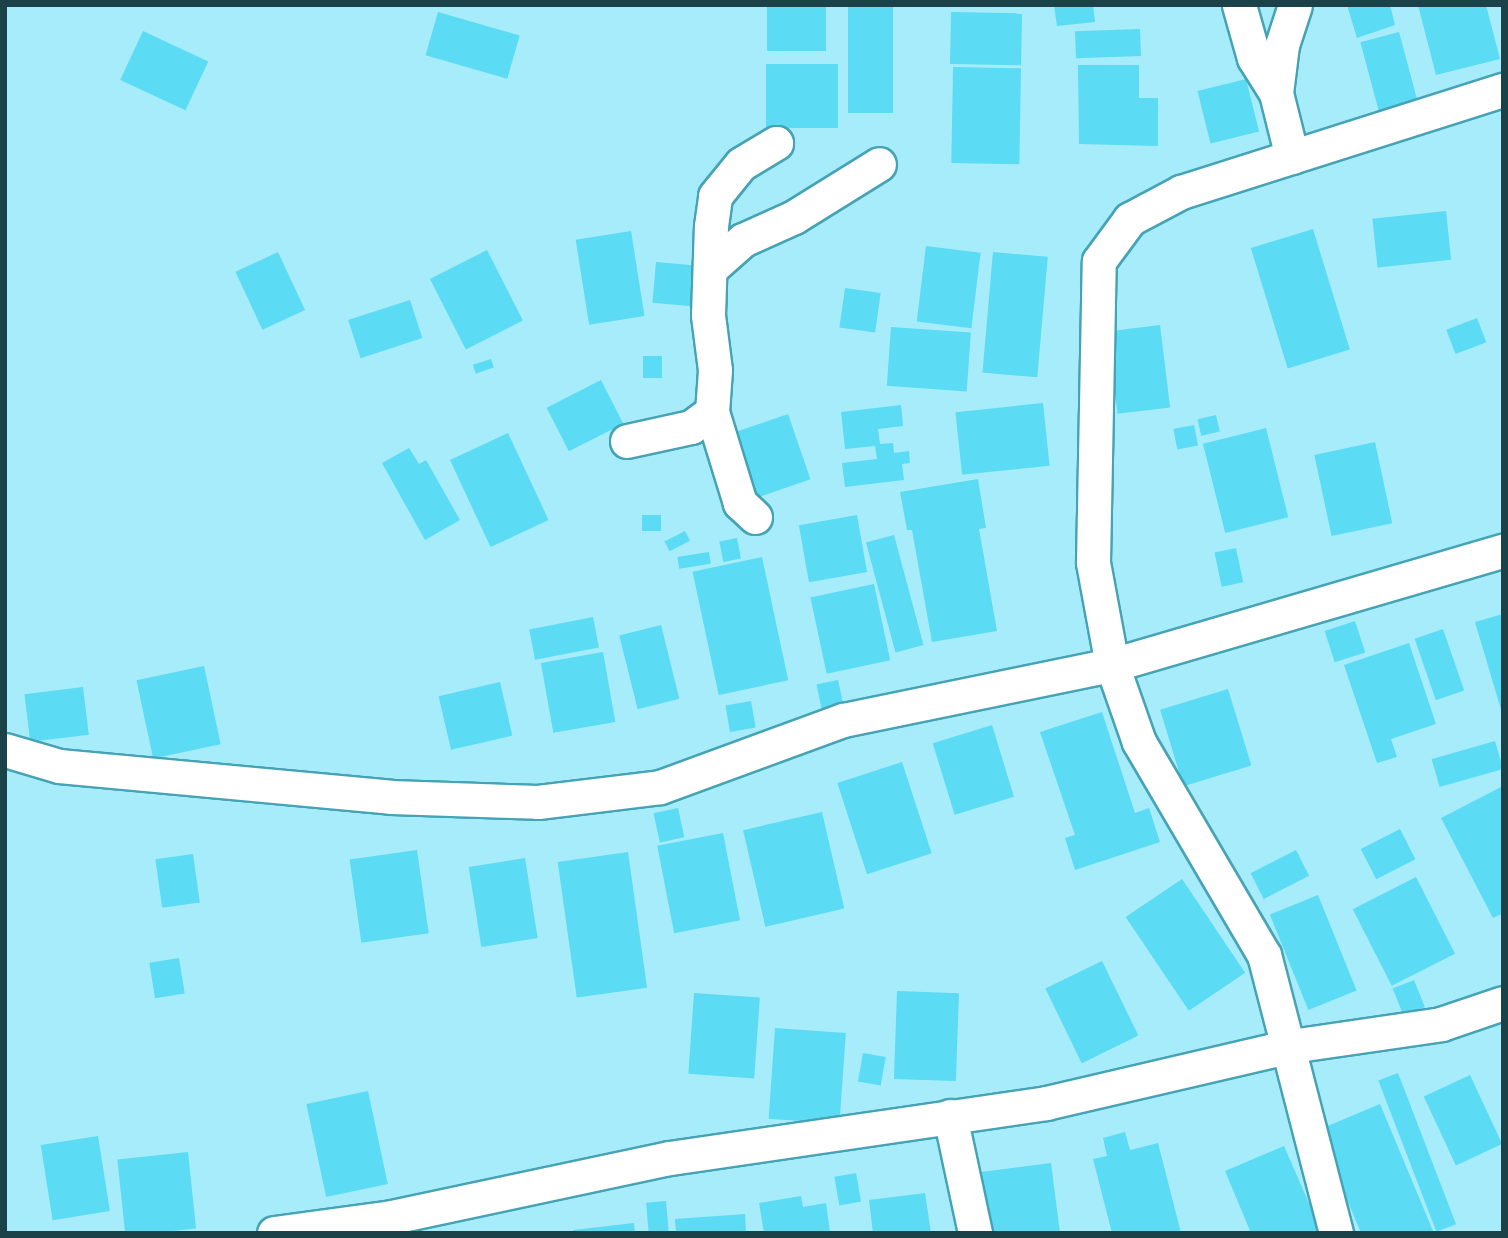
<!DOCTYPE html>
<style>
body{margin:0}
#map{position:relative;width:1508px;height:1238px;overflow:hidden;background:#a6ecfb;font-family:"DM Sans",sans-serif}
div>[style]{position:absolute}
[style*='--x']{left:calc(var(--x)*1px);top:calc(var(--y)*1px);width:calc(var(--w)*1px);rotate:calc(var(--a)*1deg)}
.building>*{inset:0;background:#5bdbf4;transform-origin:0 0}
.roads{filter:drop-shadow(2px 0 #46a3b5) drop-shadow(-2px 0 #46a3b5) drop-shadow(0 2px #46a3b5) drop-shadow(0 -2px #46a3b5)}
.street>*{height:33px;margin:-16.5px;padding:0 16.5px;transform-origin:16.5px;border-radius:16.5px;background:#fff}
span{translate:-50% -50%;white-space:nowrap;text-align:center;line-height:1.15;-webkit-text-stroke:6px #fff;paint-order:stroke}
.frame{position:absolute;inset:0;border:7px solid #1b4149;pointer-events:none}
</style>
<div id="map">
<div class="building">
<i style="left:767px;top:5px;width:59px;height:46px"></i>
<i style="left:848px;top:5px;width:45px;height:108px"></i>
<i style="clip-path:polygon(1054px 5px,1093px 5px,1095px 22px,1057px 26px)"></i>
<i style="clip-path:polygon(1347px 5px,1390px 5px,1395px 25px,1357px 38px)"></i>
<i style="clip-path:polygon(1418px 5px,1486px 5px,1500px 59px,1436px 75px)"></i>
<i style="left:438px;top:12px;width:85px;height:45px;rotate:16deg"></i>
<i style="left:951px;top:12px;width:71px;height:52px;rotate:1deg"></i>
<i style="left:1140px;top:29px;width:27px;height:65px;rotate:88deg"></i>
<i style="left:143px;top:31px;width:72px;height:54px;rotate:25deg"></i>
<i style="left:1399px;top:32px;width:73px;height:40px;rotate:75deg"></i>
<i style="left:766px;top:64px;width:72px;height:64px"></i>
<i style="clip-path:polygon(1078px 65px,1139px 65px,1139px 98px,1158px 98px,1158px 146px,1079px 144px)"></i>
<i style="left:953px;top:67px;width:68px;height:96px;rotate:1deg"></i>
<i style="left:1246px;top:79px;width:54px;height:50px;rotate:76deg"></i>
<i style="left:1446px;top:211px;width:49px;height:74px;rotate:84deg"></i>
<i style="left:1313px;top:229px;width:126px;height:65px;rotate:73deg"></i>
<i style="left:631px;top:231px;width:86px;height:56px;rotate:81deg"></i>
<i style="left:926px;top:246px;width:55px;height:76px;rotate:7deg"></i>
<i style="left:487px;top:250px;width:79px;height:64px;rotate:63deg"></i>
<i style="left:278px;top:252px;width:64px;height:47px;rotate:65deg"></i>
<i style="left:993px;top:252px;width:55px;height:121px;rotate:5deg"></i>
<i style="left:656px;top:262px;width:48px;height:41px;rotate:5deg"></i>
<i style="left:845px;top:288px;width:36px;height:40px;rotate:8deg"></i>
<i style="left:410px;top:300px;width:40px;height:65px;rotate:72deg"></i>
<i style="left:1477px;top:318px;width:26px;height:33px;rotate:69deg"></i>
<i style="left:1160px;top:325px;width:83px;height:53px;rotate:83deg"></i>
<i style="left:891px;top:327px;width:80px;height:59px;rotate:4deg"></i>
<i style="left:643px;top:356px;width:19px;height:22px"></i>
<i style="left:491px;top:359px;width:9px;height:19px;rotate:72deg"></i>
<i style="left:601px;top:380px;width:49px;height:61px;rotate:63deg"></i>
<i style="left:1043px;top:403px;width:63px;height:88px;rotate:84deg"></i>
<i style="clip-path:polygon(901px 405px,903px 426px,878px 429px,880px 444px,893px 443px,894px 453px,909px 451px,910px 463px,902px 464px,904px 480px,845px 487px,842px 463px,877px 459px,875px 446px,845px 449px,841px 412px)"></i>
<i style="left:788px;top:414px;width:69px;height:64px;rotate:71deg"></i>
<i style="left:1216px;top:415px;width:17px;height:19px;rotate:77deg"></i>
<i style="left:1194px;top:425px;width:21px;height:21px;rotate:79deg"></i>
<i style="left:1266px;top:428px;width:92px;height:65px;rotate:76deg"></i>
<i style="left:508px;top:433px;width:96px;height:64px;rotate:65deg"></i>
<i style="left:1375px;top:442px;width:83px;height:62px;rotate:78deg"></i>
<i style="clip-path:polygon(409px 448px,419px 464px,426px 460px,460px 520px,425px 540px,382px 463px)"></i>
<i style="clip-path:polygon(978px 479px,986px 528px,979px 529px,997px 631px,932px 642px,912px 530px,907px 530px,900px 492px)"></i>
<i style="left:661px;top:515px;width:16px;height:19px;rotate:90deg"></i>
<i style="left:857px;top:515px;width:58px;height:59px;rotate:80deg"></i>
<i style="left:685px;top:531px;width:11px;height:23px;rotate:63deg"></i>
<i style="left:894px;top:535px;width:114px;height:29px;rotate:75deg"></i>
<i style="left:737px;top:538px;width:21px;height:18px;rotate:79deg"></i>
<i style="left:1236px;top:548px;width:35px;height:22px;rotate:78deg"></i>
<i style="left:709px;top:552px;width:12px;height:32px;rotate:81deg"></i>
<i style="left:762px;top:557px;width:126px;height:71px;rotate:78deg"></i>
<i style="left:874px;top:584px;width:78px;height:65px;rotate:78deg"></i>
<i style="clip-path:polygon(1503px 614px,1503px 713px,1502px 713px,1475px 622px)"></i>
<i style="left:593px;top:617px;width:31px;height:65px;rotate:79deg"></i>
<i style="left:1355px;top:621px;width:33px;height:32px;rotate:72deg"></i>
<i style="left:661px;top:625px;width:76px;height:43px;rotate:76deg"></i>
<i style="left:1443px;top:629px;width:65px;height:30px;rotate:71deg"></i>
<i style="clip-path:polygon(1409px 643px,1436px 724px,1391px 739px,1397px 757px,1377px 763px,1344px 665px)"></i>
<i style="left:603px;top:652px;width:71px;height:63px;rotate:80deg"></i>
<i style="left:204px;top:666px;width:80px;height:69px;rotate:78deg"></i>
<i style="left:838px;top:680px;width:30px;height:22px;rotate:78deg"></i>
<i style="left:500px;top:682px;width:55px;height:63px;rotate:77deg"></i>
<i style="left:83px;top:687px;width:48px;height:59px;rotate:83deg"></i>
<i style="left:1228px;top:689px;width:80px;height:71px;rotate:73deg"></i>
<i style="left:751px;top:701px;width:27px;height:26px;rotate:80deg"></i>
<i style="clip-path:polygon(1102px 712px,1135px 813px,1149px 808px,1160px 842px,1075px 870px,1065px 838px,1075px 835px,1040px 732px)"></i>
<i style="left:992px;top:725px;width:75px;height:62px;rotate:73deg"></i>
<i style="left:1495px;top:741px;width:29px;height:66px;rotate:74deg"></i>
<i style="left:902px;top:762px;width:96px;height:68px;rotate:72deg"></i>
<i style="clip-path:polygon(1503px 786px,1503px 913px,1493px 918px,1441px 818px)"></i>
<i style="left:678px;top:808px;width:30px;height:25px;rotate:78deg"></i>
<i style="left:822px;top:812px;width:99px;height:81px;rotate:77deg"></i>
<i style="left:1400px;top:829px;width:34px;height:44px;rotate:63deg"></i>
<i style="left:723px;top:833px;width:89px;height:67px;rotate:79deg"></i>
<i style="left:417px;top:850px;width:84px;height:68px;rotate:82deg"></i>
<i style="left:1296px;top:850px;width:29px;height:51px;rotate:63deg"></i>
<i style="left:628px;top:852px;width:137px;height:71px;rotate:82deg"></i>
<i style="left:193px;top:854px;width:49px;height:38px;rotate:82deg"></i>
<i style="left:525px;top:858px;width:81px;height:57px;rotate:81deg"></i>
<i style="left:1416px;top:877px;width:86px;height:71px;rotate:63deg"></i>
<i style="left:1182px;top:879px;width:113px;height:68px;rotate:56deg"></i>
<i style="left:1318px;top:895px;width:103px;height:52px;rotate:68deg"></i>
<i style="left:179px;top:958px;width:36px;height:30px;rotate:81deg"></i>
<i style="left:1102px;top:961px;width:83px;height:63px;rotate:64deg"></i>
<i style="left:1414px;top:980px;width:29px;height:23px;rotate:68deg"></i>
<i style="left:897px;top:991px;width:62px;height:88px;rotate:2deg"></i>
<i style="left:694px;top:993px;width:66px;height:81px;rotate:4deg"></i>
<i style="left:775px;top:1028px;width:71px;height:91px;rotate:4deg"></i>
<i style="left:863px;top:1053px;width:23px;height:29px;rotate:10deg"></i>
<i style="left:1398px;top:1073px;width:162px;height:21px;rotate:69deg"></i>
<i style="left:1470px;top:1075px;width:76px;height:51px;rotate:65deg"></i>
<i style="left:368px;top:1091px;width:95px;height:63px;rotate:78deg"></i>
<i style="clip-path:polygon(1380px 1104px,1433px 1231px,1430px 1233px,1361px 1233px,1318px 1130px)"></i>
<i style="clip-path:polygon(1125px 1132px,1130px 1150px,1158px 1143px,1181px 1233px,1112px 1233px,1093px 1159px,1107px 1156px,1103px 1138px)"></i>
<i style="left:98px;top:1136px;width:76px;height:58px;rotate:81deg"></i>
<i style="clip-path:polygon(1284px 1146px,1322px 1233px,1251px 1233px,1225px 1171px)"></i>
<i style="left:188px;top:1152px;width:77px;height:71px;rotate:84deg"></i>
<i style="clip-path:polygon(1051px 1163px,1060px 1233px,990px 1233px,981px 1172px)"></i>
<i style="left:856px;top:1173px;width:29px;height:22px;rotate:80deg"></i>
<i style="clip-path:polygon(925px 1193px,931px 1233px,873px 1233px,869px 1200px)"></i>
<i style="clip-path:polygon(801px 1196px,803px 1207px,826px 1203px,830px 1233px,764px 1233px,759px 1203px)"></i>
<i style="left:666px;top:1201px;width:32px;height:20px;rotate:85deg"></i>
<i style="clip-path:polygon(745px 1214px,746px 1233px,676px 1233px,675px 1219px)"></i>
<i style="clip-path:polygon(634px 1223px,635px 1233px,573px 1233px,573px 1230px)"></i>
</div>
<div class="roads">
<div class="street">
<i style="--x:1239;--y:5;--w:55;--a:74.2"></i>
<i style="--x:1254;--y:58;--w:41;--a:57.8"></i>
<i style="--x:1276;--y:93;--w:66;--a:76"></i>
<i style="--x:1276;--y:93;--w:48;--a:-82.9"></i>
<i style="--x:1282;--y:45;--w:42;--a:-72"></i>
<i style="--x:710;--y:269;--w:44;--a:-41.3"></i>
<i style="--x:743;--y:240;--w:56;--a:-24.3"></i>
<i style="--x:794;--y:217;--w:100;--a:-31.9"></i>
<i style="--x:627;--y:441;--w:66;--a:-12.3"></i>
<i style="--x:691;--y:427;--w:26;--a:-36"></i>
<i style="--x:755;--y:517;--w:21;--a:-137"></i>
<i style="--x:740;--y:503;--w:95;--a:-107.1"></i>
<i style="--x:712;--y:412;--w:42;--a:-85.9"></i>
<i style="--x:715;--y:370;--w:55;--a:-97.3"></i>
<i style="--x:708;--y:315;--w:89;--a:-88.1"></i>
<i style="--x:711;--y:226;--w:30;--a:-82"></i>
<i style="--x:715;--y:196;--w:41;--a:-50.9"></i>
<i style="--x:741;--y:164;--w:41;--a:-31"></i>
<i style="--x:5;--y:750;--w:56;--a:16.5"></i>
<i style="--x:59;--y:766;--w:333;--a:5.3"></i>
<i style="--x:391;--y:797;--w:147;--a:1.9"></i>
<i style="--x:538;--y:802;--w:123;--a:-7"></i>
<i style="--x:660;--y:787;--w:195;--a:-20.1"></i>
<i style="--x:843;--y:720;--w:275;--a:-11.6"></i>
<i style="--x:1112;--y:665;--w:407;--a:-16.3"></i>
<i style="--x:950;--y:1116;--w:120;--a:77.9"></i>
<i style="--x:274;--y:1233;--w:119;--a:-7.7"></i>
<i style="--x:392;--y:1217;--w:284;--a:-12"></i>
<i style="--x:670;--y:1158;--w:380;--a:-8.3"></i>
<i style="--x:1046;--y:1103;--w:252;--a:-13.1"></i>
<i style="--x:1291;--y:1046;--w:152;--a:-8.3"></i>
<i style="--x:1441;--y:1024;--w:65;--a:-18.7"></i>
<i style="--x:1336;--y:1233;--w:287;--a:-104.5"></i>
<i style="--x:1264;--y:955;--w:247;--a:-120.4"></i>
<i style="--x:1139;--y:742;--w:82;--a:-109.3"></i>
<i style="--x:1112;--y:665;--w:105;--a:-100.5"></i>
<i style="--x:1093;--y:562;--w:301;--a:-88.9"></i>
<i style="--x:1099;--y:261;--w:52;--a:-53.6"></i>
<i style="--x:1130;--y:219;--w:58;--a:-27.9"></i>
<i style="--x:1181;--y:192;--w:338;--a:-17.6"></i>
</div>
</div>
<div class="frame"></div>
</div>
